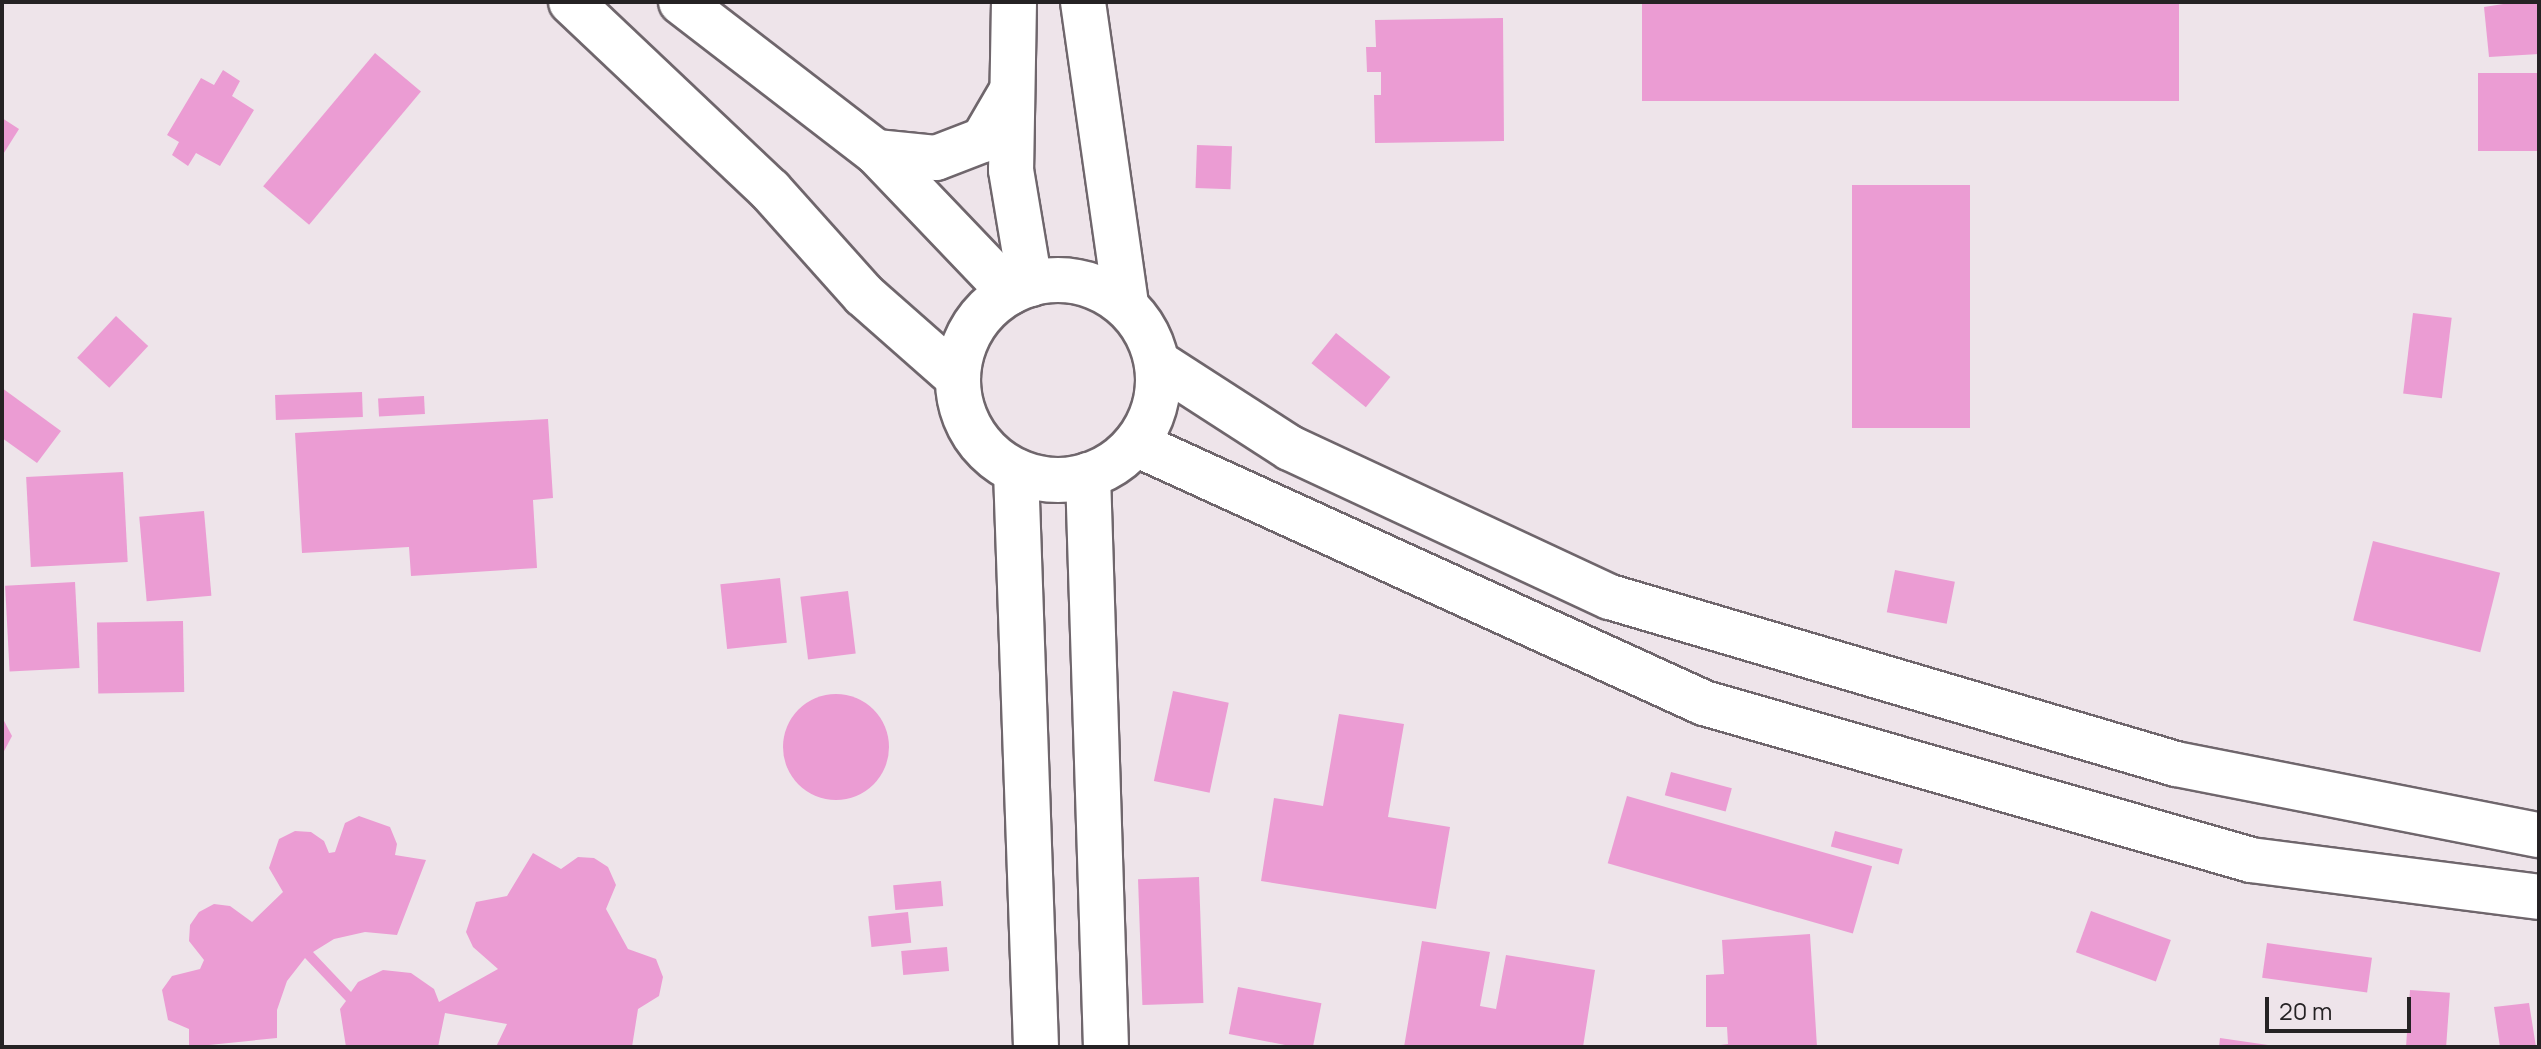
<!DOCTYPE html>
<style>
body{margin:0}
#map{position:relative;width:2541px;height:1049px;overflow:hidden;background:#eee4ea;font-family:Manrope,sans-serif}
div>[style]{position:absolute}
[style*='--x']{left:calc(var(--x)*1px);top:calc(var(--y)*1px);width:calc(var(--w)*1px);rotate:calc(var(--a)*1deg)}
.building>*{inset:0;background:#eb9cd3;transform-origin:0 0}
.round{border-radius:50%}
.roads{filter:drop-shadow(2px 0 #6f666c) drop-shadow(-2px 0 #6f666c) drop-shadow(0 2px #6f666c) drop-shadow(0 -2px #6f666c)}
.secondary>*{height:44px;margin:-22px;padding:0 22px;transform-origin:22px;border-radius:22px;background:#fff}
.primary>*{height:44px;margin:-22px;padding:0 22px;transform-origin:22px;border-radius:22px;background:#fff}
.primary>.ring{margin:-22px;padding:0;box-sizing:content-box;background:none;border:44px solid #fff;border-radius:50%}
span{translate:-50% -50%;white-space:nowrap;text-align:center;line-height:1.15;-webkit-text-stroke:8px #eee4ea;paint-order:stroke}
.frame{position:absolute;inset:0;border:4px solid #252224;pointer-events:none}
.scale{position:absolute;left:2265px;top:997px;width:146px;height:36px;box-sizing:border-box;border:4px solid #252224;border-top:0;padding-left:10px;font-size:24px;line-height:28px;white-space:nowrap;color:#252224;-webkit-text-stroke:6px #eee4ea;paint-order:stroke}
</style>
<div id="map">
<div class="building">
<i style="clip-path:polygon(2516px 2px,2539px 2px,2539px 54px,2489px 57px,2484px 7px)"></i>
<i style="left:2179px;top:3px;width:98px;height:537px;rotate:90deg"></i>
<i style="clip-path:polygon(1503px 18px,1504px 141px,1375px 143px,1374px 95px,1381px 95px,1381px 72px,1367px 72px,1366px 47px,1376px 47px,1375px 20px)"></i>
<i style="left:375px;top:53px;width:60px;height:174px;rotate:40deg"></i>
<i style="clip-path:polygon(223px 70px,240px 81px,232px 96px,254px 110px,220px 166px,196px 153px,188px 166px,172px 155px,179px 142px,167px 135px,201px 78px,214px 85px)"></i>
<i style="left:2539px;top:73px;width:78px;height:61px;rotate:90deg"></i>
<i style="clip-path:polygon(2px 118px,19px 129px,2px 156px)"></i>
<i style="left:1197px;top:145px;width:35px;height:43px;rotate:2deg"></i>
<i style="left:1852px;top:185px;width:118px;height:243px"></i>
<i style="left:2413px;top:313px;width:39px;height:81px;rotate:7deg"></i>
<i style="left:116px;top:316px;width:44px;height:57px;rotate:43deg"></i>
<i style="left:1336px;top:333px;width:70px;height:39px;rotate:39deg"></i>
<i style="clip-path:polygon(2px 388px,61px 431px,37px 463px,2px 438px)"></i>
<i style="left:362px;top:392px;width:25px;height:87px;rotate:88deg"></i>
<i style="left:424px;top:396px;width:18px;height:46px;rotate:87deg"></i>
<i style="clip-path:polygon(548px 419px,553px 498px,533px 500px,537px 568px,411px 576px,409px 547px,302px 553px,295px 433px)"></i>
<i style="left:123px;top:472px;width:90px;height:97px;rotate:87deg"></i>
<i style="left:204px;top:511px;width:85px;height:65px;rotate:85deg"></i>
<i style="left:2373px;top:541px;width:131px;height:82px;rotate:14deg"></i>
<i style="left:1895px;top:570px;width:61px;height:43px;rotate:11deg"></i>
<i style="left:780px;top:578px;width:65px;height:60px;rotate:84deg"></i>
<i style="left:75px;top:582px;width:86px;height:70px;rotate:87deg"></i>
<i style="left:848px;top:591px;width:63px;height:48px;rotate:83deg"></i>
<i style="left:183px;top:621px;width:71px;height:86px;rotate:89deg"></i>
<i style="left:1173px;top:691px;width:57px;height:92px;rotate:12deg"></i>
<i class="round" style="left:783px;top:694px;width:106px;height:106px"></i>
<i style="clip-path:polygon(1339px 714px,1404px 724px,1388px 817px,1450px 827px,1436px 909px,1261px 881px,1274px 798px,1323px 806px)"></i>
<i style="clip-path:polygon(2px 717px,12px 736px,2px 755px)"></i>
<i style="left:1671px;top:772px;width:63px;height:24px;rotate:15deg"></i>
<i style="left:1627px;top:796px;width:255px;height:70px;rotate:16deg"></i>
<i style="clip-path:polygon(359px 816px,390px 827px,397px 844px,395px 855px,426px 860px,397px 935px,365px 932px,334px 939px,313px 952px,351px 992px,358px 982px,383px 970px,411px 973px,434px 989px,439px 1002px,498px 969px,473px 947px,466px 932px,476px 902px,507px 896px,533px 853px,561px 869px,578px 857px,594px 858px,608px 867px,616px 885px,606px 909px,628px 949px,656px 959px,663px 977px,659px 996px,638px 1009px,632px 1047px,496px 1047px,507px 1024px,445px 1013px,438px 1047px,346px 1047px,340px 1009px,346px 1001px,305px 958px,287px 981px,277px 1010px,277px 1038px,189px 1047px,189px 1029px,168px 1020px,162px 990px,172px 976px,200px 969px,204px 960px,189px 941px,190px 925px,199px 912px,214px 904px,230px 906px,252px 922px,283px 892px,269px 868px,279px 839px,295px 831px,311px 832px,324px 841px,329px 853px,335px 852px,345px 823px)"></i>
<i style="left:1835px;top:831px;width:70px;height:16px;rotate:15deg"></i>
<i style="left:1199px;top:877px;width:126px;height:61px;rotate:88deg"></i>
<i style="left:941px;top:881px;width:25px;height:48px;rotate:85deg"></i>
<i style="left:2091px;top:911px;width:85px;height:44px;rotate:20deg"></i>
<i style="left:908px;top:912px;width:31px;height:40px;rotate:84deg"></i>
<i style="clip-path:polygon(1810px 934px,1817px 1047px,1706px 1047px,1728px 1044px,1727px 1027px,1706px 1027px,1706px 975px,1724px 974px,1722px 940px)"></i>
<i style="clip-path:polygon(1422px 941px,1490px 952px,1480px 1006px,1496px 1009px,1506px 955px,1595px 970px,1583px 1047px,1404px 1047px)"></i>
<i style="left:2267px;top:943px;width:106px;height:35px;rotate:8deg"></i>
<i style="left:947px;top:947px;width:24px;height:46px;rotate:85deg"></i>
<i style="left:1238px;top:987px;width:85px;height:48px;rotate:11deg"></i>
<i style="left:2410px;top:990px;width:40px;height:57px;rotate:4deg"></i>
<i style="clip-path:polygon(2529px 1003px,2536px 1047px,2500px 1047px,2494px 1007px)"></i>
<i style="clip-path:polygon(2220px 1038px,2268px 1045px,2268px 1047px,2219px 1047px)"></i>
</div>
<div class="roads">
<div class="secondary">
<i style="--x:1158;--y:363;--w:157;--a:32.8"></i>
<i style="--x:1290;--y:448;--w:353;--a:25"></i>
<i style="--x:1610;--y:597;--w:590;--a:16.44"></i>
<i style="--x:2176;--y:764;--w:370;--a:11.1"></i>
<i style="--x:1136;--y:444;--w:624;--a:24.51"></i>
<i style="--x:1704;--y:703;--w:569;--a:16.01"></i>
<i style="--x:2251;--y:860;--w:290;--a:7.3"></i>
<i style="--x:1016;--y:471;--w:576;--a:88.01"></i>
<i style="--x:1088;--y:475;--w:572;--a:88.2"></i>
</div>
<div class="primary">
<i style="--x:571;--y:2;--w:274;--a:43.4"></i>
<i style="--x:770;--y:190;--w:141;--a:48.2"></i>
<i style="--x:864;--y:295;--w:125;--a:41.4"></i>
<i style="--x:681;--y:2;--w:246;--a:37.6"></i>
<i style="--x:876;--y:152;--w:194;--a:46.3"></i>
<i style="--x:1014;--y:2;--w:168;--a:91"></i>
<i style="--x:1011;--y:170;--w:116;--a:80.5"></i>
<i style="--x:1083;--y:2;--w:307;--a:81.9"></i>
<i style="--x:876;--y:152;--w:60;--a:5.7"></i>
<i style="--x:936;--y:158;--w:50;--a:-21"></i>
<i style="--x:983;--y:140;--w:56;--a:-59.7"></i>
<i class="ring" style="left:958px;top:280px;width:156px;height:156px"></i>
</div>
</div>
<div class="frame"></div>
<div class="scale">20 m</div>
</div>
